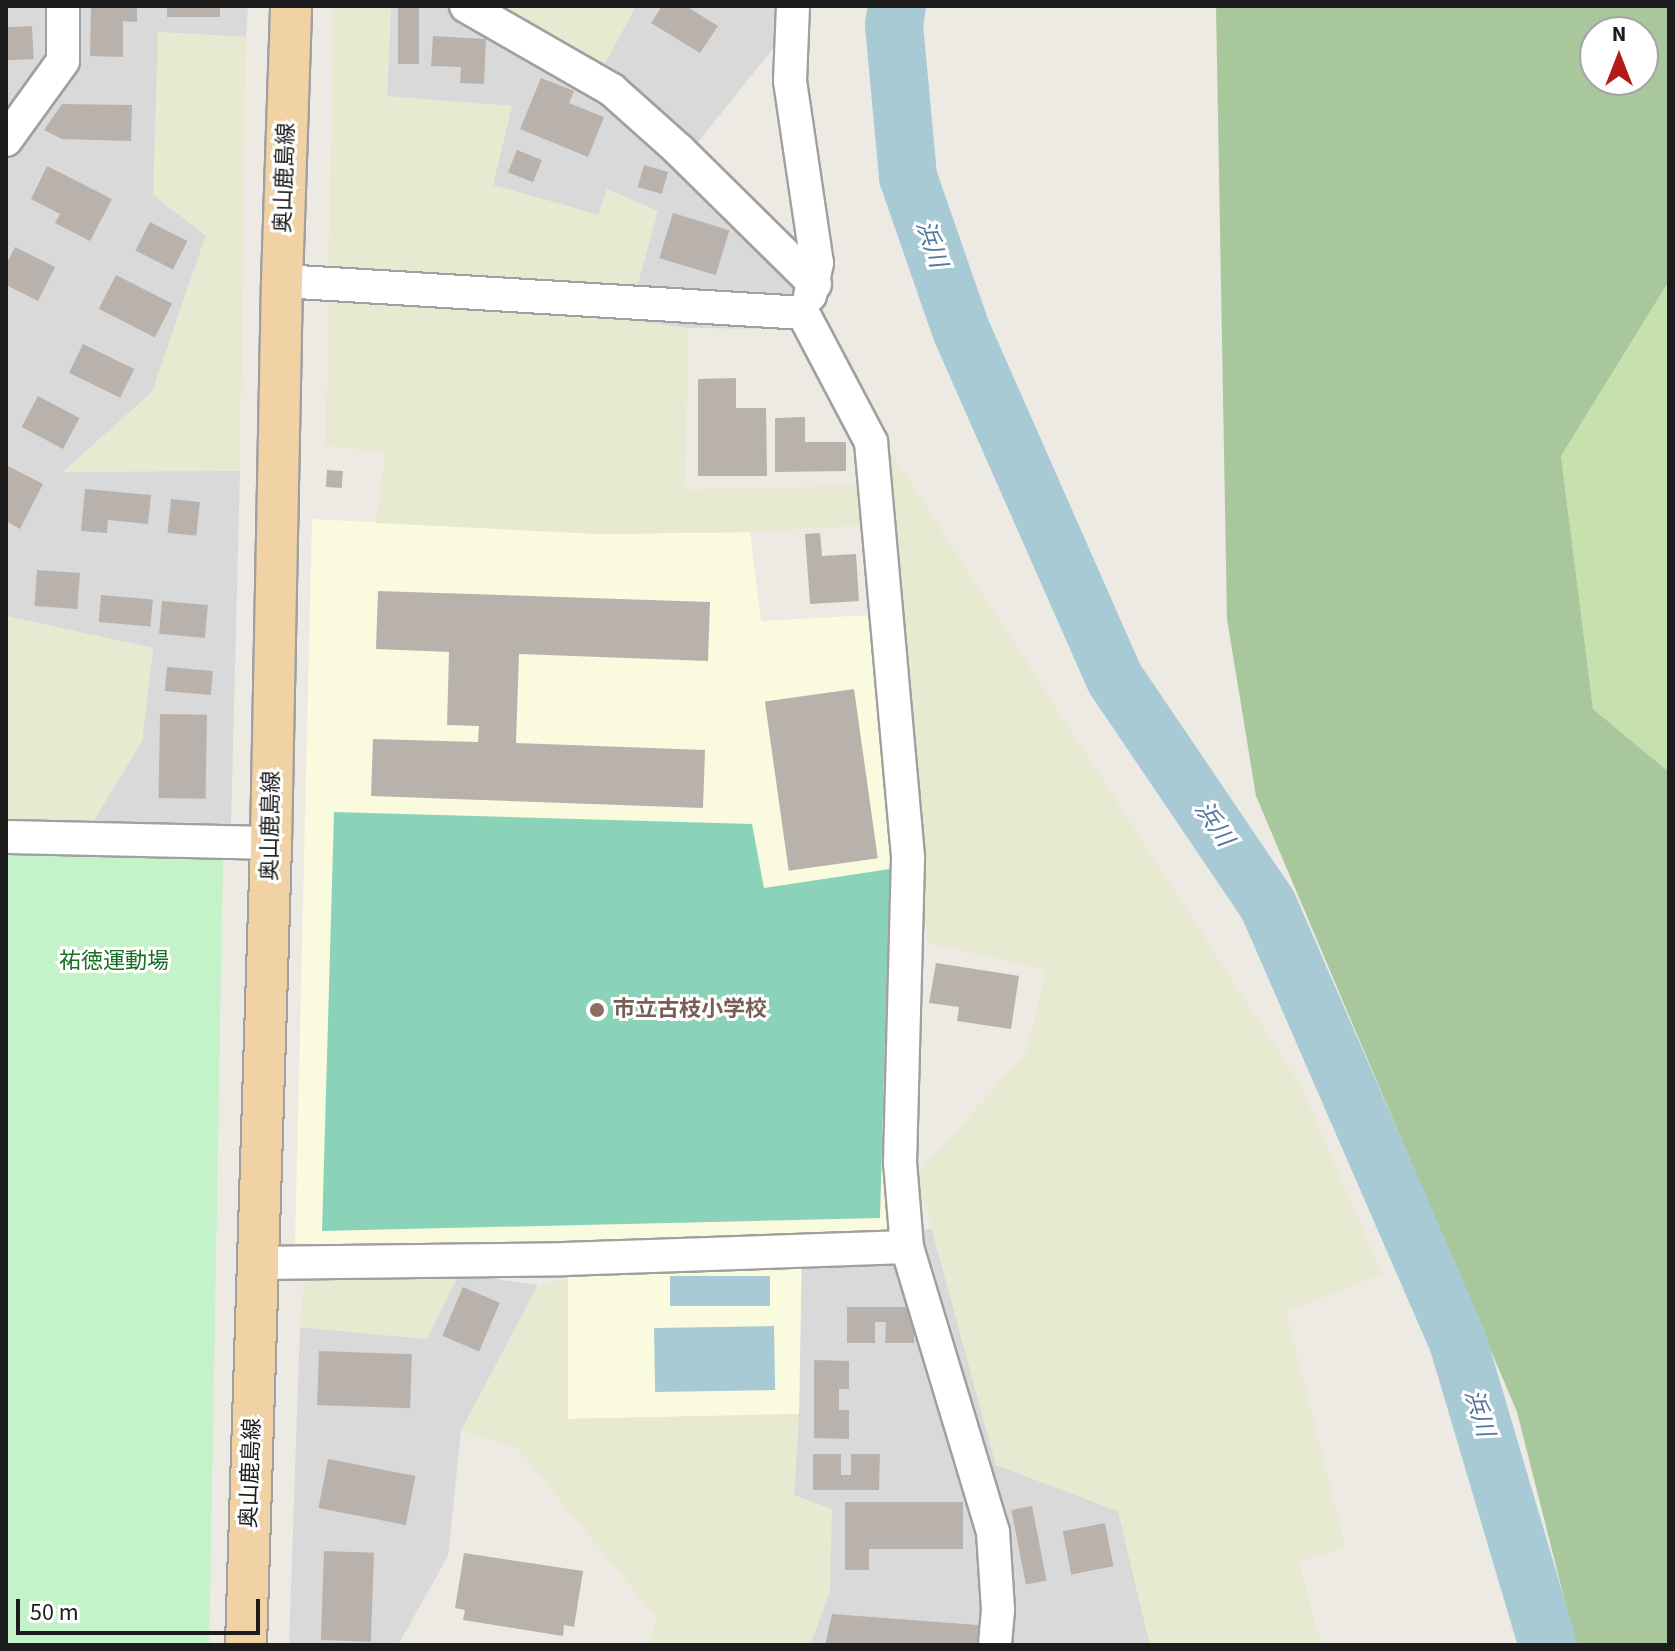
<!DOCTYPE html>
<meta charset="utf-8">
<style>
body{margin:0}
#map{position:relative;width:1675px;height:1651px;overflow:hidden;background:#eceae3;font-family:"Source Sans 3","Noto Sans JP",sans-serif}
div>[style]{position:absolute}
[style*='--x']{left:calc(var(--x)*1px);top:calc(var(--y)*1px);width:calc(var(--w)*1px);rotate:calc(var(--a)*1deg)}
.residential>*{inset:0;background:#dad9d9}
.education>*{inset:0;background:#fafbde}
.farmland>*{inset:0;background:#e7e9d0}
.grass>*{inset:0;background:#c6e1ae}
.forest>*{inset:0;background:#a8c79c}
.park>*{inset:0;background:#c4f2c9;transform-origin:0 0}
.pitch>*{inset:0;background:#8ad3b9}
.water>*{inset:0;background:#a8cad5;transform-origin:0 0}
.river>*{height:58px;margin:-29px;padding:0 29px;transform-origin:29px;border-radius:29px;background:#a8cad5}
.building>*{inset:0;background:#b9b2ac;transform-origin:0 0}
.roads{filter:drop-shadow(2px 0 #a0a0a0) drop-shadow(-2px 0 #a0a0a0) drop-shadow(0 2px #a0a0a0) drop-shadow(0 -2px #a0a0a0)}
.minor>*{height:32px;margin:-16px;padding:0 16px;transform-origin:16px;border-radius:16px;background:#fff}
.major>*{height:40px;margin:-20px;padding:0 20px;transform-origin:20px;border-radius:20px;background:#f1d2a4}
.dots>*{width:22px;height:22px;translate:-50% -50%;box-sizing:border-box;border:4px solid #fff;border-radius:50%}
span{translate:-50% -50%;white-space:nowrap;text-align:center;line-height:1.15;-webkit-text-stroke:6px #fff;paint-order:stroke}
.street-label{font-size:22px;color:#1c1c1c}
.park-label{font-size:22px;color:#176d21}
.education-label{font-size:22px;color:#785e54;font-weight:700}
.left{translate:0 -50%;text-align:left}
.water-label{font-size:24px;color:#5478a0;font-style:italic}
.frame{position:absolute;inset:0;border:8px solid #1c1c1c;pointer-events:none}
.north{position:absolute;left:1579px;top:16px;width:80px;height:80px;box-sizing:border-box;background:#fff;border:2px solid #a4a4a4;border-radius:50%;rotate:0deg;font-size:22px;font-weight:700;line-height:32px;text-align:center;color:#1c1c1c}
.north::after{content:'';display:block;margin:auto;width:28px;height:36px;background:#b21b17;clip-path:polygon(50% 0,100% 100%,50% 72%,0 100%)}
.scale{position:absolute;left:16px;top:1599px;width:244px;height:36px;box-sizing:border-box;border:4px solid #1c1c1c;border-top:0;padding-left:10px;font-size:24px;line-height:28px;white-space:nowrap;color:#1c1c1c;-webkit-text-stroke:6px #fff;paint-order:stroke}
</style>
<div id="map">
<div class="residential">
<i style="clip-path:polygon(6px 6px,248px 6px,246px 37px,159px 32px,206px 235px,152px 392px,64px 471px,240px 471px,231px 824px,92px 823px,142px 741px,153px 648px,6px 616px)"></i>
<i style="clip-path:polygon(391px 6px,508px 6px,507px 12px,605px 63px,636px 6px,783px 6px,775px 46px,691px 151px,827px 274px,808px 329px,688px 328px,628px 321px,599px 215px,493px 185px,387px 96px)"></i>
<i style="clip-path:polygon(932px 1229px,996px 1465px,1118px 1511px,1150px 1645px,810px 1645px,830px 1591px,794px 1495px,799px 1414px,802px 1238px)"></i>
<i style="clip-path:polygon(459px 1274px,538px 1285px,461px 1431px,448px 1556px,398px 1645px,289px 1645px,300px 1327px,426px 1339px)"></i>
</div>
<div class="education">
<i style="clip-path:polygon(312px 519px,602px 534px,750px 532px,761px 621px,871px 615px,898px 858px,888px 1232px,802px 1238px,799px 1414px,568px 1419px,568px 1243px,295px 1246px)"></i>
</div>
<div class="farmland">
<i style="clip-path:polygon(333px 6px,391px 6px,387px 96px,512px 106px,493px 185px,598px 215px,607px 189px,658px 211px,628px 320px,688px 328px,685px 490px,887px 485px,885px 443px,1302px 1088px,1382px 1274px,1286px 1312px,1345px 1546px,1299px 1562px,1321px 1645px,1150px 1645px,1118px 1511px,996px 1465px,917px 1175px,1027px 1052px,1046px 970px,928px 943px,886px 524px,750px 532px,602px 534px,376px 523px,385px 453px,326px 445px)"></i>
<i style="clip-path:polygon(508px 6px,636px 6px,605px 63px,506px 12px)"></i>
<i style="clip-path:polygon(158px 32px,246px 37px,240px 471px,63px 472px,152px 392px,206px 236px,153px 195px)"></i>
<i style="clip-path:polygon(6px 616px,153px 648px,142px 741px,92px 823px,6px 820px)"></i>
<i style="clip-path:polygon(305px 1270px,459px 1274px,427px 1339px,300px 1327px)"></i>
<i style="clip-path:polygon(568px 1279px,568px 1419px,799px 1414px,794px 1495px,832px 1509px,830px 1591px,810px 1645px,650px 1645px,656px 1617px,518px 1449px,461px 1431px,538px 1285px)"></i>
</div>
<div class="grass">
<i style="clip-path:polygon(1669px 281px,1669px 772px,1593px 709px,1561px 456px)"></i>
</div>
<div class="forest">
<i style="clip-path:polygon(evenodd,1216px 6px,1669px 6px,1669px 281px,1561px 456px,1593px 709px,1669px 772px,1669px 1645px,1576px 1645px,1517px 1412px,1256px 796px,1227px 619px,1216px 6px,1595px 32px,1643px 32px,1643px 80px,1595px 80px,1595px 32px)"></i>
</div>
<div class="park">
<i style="left:6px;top:853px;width:217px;height:792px;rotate:1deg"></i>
</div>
<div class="pitch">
<i style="clip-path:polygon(334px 812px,752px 824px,764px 888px,890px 869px,880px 1218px,322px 1231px)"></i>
</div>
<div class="water">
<i style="left:770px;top:1276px;width:30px;height:100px;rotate:90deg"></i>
<i style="left:774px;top:1326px;width:64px;height:120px;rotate:89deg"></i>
</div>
<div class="river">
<i style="--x:897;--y:6;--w:19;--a:99"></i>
<i style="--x:894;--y:25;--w:153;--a:84.7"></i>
<i style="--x:908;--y:177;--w:162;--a:70.9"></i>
<i style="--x:961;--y:330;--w:381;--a:66.2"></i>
<i style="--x:1115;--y:679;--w:273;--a:55.9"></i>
<i style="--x:1268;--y:905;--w:477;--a:66.5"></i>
<i style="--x:1458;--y:1342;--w:316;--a:73.5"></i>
</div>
<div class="building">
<i style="clip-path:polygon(91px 6px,137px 6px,137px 22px,123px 21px,123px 57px,90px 56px)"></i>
<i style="left:167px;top:6px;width:53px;height:11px"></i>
<i style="left:398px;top:6px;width:21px;height:58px"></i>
<i style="clip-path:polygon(662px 6px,686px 6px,718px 26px,700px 53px,651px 23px)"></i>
<i style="left:32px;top:26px;width:33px;height:26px;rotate:87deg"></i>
<i style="clip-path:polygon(433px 36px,486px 39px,484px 84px,460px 83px,461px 67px,431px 66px)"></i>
<i style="clip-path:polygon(541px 78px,574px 91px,569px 103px,604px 117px,588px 157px,520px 129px)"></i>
<i style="clip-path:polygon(62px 104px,132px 105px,131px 141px,62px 139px,44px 130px)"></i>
<i style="left:517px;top:150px;width:27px;height:24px;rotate:22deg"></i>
<i style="left:644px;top:165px;width:25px;height:23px;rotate:16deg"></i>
<i style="clip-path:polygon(47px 166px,112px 199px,90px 241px,55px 223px,60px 214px,31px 199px)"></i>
<i style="left:673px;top:213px;width:59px;height:47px;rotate:17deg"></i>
<i style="left:150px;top:222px;width:42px;height:32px;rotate:27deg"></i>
<i style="clip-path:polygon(15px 247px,55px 267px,38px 301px,6px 285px,6px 265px)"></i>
<i style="left:116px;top:275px;width:63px;height:38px;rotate:27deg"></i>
<i style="left:83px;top:344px;width:57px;height:32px;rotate:26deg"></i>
<i style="clip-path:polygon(736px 378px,736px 408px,766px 408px,767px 476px,698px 476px,698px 379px)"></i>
<i style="left:38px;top:396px;width:47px;height:35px;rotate:28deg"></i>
<i style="clip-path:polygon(805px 417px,805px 442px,846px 442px,846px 471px,775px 472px,775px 418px)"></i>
<i style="clip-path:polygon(6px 465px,43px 484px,20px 529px,6px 521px)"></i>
<i style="left:327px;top:470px;width:16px;height:17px;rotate:4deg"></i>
<i style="clip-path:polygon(85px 489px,151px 495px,148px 524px,108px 520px,107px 533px,81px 531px)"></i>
<i style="left:171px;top:499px;width:29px;height:34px;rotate:6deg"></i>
<i style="clip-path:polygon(820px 533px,822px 556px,856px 554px,859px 601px,810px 604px,805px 534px)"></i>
<i style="left:37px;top:570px;width:43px;height:36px;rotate:4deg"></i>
<i style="clip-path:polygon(378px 591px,710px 602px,708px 661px,519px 654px,516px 743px,705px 750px,703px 808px,371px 796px,373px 739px,478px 742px,479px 726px,447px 725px,449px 652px,376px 649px)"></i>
<i style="left:101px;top:595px;width:52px;height:27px;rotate:5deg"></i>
<i style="left:162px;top:601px;width:46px;height:33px;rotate:5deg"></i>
<i style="left:167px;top:667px;width:46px;height:24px;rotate:5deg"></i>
<i style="left:854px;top:689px;width:171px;height:90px;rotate:82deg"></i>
<i style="left:160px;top:714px;width:47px;height:84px;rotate:1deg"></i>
<i style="clip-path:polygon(936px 963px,1019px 976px,1011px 1029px,957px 1021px,959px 1007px,929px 1003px)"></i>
<i style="left:463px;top:1287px;width:40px;height:53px;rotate:23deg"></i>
<i style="clip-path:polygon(847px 1307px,914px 1307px,914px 1343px,885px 1343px,886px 1322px,875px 1322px,875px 1343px,847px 1343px)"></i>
<i style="left:319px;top:1351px;width:93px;height:54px;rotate:2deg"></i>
<i style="clip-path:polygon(814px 1360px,849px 1361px,849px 1389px,839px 1389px,839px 1410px,849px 1410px,849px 1439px,814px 1438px)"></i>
<i style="clip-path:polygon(813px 1454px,841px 1454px,841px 1475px,851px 1475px,851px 1454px,880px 1454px,879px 1490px,813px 1490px)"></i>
<i style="left:328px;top:1459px;width:89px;height:50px;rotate:11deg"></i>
<i style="clip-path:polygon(845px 1502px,963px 1502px,963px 1549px,869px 1549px,869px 1570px,845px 1570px)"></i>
<i style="left:1032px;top:1506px;width:76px;height:21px;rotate:79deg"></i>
<i style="left:1105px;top:1523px;width:44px;height:43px;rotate:79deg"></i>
<i style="left:324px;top:1551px;width:50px;height:89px;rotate:2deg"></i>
<i style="clip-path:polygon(464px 1553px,583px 1571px,574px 1627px,564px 1625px,563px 1636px,463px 1620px,465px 1610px,455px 1608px)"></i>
<i style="clip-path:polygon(832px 1614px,978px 1625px,977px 1645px,825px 1645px)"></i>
</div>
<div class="roads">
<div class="minor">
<i style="--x:466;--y:6;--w:168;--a:29.9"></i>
<i style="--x:612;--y:90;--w:90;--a:41.8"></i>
<i style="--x:679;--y:150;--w:191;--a:44.6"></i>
<i style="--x:793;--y:6;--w:75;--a:92.3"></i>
<i style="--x:790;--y:81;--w:184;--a:81.6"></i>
<i style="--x:817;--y:263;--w:33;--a:102"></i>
<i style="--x:6;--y:140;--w:97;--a:-54.2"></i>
<i style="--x:63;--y:61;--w:55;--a:-90"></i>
<i style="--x:282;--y:281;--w:522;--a:3.51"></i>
<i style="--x:803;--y:313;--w:146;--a:62.2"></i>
<i style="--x:871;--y:442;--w:418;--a:84.9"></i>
<i style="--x:908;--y:858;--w:304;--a:91.5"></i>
<i style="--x:900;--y:1162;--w:85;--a:85.3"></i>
<i style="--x:907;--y:1247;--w:298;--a:73.2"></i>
<i style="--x:993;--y:1532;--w:78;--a:86.3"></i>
<i style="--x:998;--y:1610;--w:35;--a:95"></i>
<i style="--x:6;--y:837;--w:265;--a:1.3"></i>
<i style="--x:257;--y:1263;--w:307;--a:-0.7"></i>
<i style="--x:564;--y:1259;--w:343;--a:-2"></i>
</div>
<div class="major">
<i style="--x:246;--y:1645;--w:802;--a:-88.21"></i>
<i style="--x:271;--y:843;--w:562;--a:-88.88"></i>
<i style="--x:282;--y:281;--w:275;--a:-88.1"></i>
</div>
</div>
<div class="dots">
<i style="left:597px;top:1010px;background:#8d6e63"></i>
</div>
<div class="street-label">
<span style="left:285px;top:178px;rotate:-88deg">奥山鹿島線</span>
<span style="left:271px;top:826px;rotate:-89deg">奥山鹿島線</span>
<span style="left:251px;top:1473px;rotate:-88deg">奥山鹿島線</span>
</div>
<div class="park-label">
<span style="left:114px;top:962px">祐徳運動場</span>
</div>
<div class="education-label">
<span class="left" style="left:613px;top:1010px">市立古枝小学校</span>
</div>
<div class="water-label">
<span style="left:931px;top:244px;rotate:71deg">浜川</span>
<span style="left:1214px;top:824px;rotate:56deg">浜川</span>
<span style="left:1479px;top:1413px;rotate:73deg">浜川</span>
</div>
<div class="frame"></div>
<div class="north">N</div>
<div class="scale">50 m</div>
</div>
